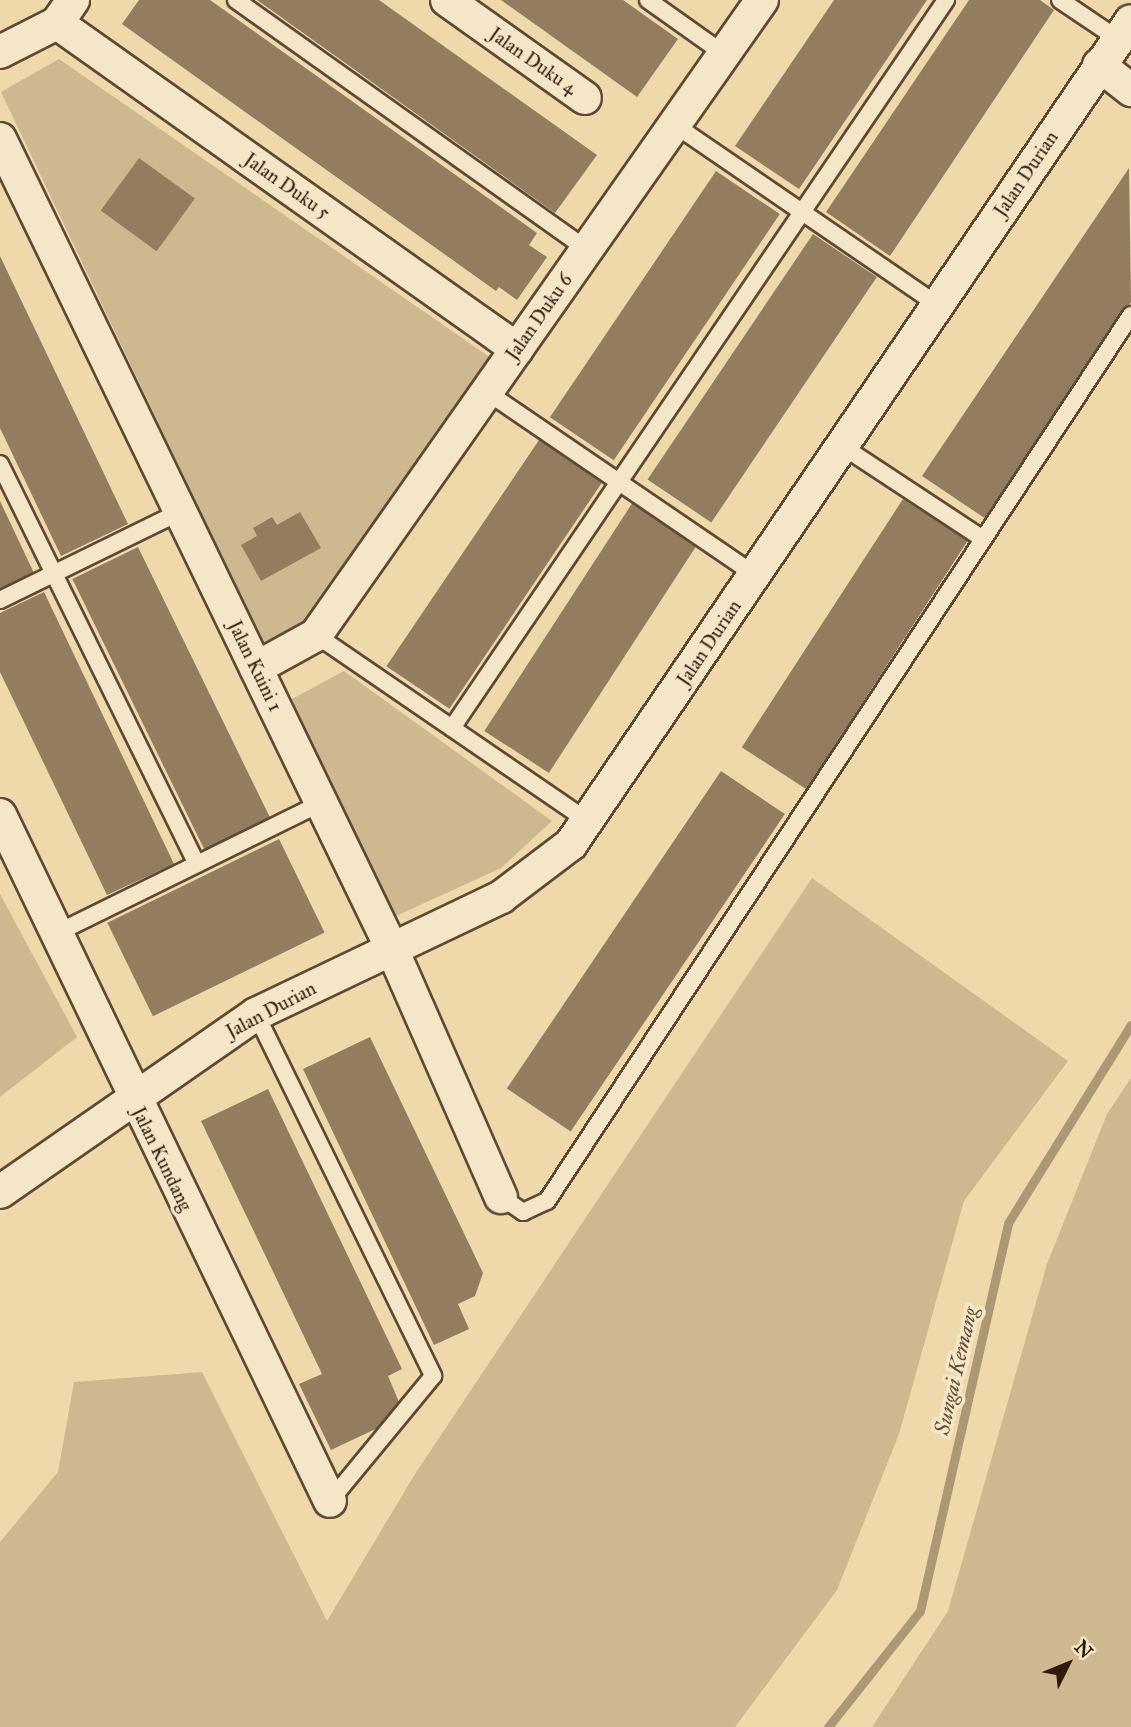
<!DOCTYPE html>
<style>
body{margin:0}
#map{position:relative;width:1131px;height:1727px;overflow:hidden;background:#efd9ab;font-family:"IM FELL Great Primer",serif}
div>[style]{position:absolute}
[style*='--x']{left:calc(var(--x)*1px);top:calc(var(--y)*1px);width:calc(var(--w)*1px);rotate:calc(var(--a)*1deg)}
.green>*{inset:0;background:#ceb890}
.stream>*{height:9px;margin:-4.5px;padding:0 4.5px;transform-origin:4.5px;border-radius:4.5px;background:#ad9875}
.building>*{inset:0;background:#927d5e;transform-origin:0 0}
.roads{filter:drop-shadow(2px 0 #5e4933) drop-shadow(-2px 0 #5e4933) drop-shadow(0 2px #5e4933) drop-shadow(0 -2px #5e4933)}
.lane>*{height:16px;margin:-8px;padding:0 8px;transform-origin:8px;border-radius:8px;background:#f5e6c8}
.street>*{height:32px;margin:-16px;padding:0 16px;transform-origin:16px;border-radius:16px;background:#f5e6c8}
span{translate:-50% -50%;white-space:nowrap;text-align:center;line-height:1.15;-webkit-text-stroke:7px #f5e6c8;paint-order:stroke}
.street-label{font-size:19px;color:#2e190b}
.water-label{font-size:21px;color:#614c35;font-style:italic}
.north{position:absolute;left:1033px;top:1629px;width:70px;height:70px;-webkit-text-stroke:5px #f5e6c8;paint-order:stroke;rotate:47deg;font-size:19px;font-weight:700;line-height:28px;text-align:center;color:#2e190b}
.north::after{content:'';display:block;margin:auto;width:24px;height:32px;background:#2e190b;clip-path:polygon(50% 0,100% 100%,50% 72%,0 100%)}
</style>
<div id="map">
<div class="green">
<i style="clip-path:polygon(59px 59px,491px 358px,309px 620px,263px 643px,1px 92px)"></i>
<i style="clip-path:polygon(344px 671px,552px 821px,501px 868px,394px 917px,290px 700px)"></i>
<i style="clip-path:polygon(812px 878px,1068px 1061px,964px 1201px,899px 1434px,837px 1590px,735px 1727px,0 1727px,0 1542px,58px 1472px,74px 1382px,202px 1372px,327px 1621px,415px 1474px)"></i>
<i style="clip-path:polygon(0 894px,77px 1037px,0 1097px)"></i>
<i style="clip-path:polygon(1131px 1078px,1131px 1727px,872px 1727px,948px 1611px,1047px 1264px,1107px 1114px)"></i>
</div>
<div class="stream">
<i style="--x:828;--y:1727;--w:148;--a:-51.6"></i>
<i style="--x:920;--y:1611;--w:398;--a:-77.2"></i>
<i style="--x:1008;--y:1223;--w:233;--a:-58.2"></i>
</div>
<div class="building">
<i style="clip-path:polygon(139px 0,210px 0,537px 233px,529px 245px,547px 257px,517px 300px,499px 287px,496px 291px,122px 24px)"></i>
<i style="clip-path:polygon(257px 0,379px 0,597px 155px,555px 213px)"></i>
<i style="clip-path:polygon(501px 0,623px 0,678px 39px,637px 97px)"></i>
<i style="clip-path:polygon(834px 0,927px 0,799px 189px,735px 146px)"></i>
<i style="clip-path:polygon(969px 0,1040px 0,1054px 10px,890px 256px,826px 212px)"></i>
<i style="left:139px;top:158px;width:69px;height:65px;rotate:36deg"></i>
<i style="clip-path:polygon(1129px 168px,1131px 302px,986px 519px,922px 476px)"></i>
<i style="left:716px;top:171px;width:77px;height:297px;rotate:34deg"></i>
<i style="left:813px;top:234px;width:77px;height:296px;rotate:34deg"></i>
<i style="clip-path:polygon(0 256px,128px 524px,61px 556px,0 428px)"></i>
<i style="left:539px;top:440px;width:76px;height:273px;rotate:34deg"></i>
<i style="left:903px;top:499px;width:77px;height:296px;rotate:33deg"></i>
<i style="clip-path:polygon(0 501px,34px 573px,0 589px)"></i>
<i style="left:633px;top:502px;width:77px;height:273px;rotate:33deg"></i>
<i style="clip-path:polygon(300px 512px,321px 548px,261px 581px,241px 545px,257px 536px,253px 528px,272px 517px,277px 525px)"></i>
<i style="left:138px;top:547px;width:301px;height:73px;rotate:64deg"></i>
<i style="clip-path:polygon(44px 592px,174px 864px,107px 895px,0 672px,0 613px)"></i>
<i style="left:721px;top:771px;width:77px;height:383px;rotate:34deg"></i>
<i style="left:279px;top:839px;width:104px;height:191px;rotate:64deg"></i>
<i style="clip-path:polygon(370px 1037px,483px 1273px,475px 1296px,458px 1304px,469px 1329px,434px 1345px,303px 1069px)"></i>
<i style="clip-path:polygon(268px 1089px,402px 1369px,388px 1376px,399px 1402px,384px 1425px,331px 1450px,299px 1384px,322px 1374px,201px 1121px)"></i>
</div>
<div class="roads">
<div class="lane">
<i style="--x:236;--y:0;--w:430;--a:35.4"></i>
<i style="--x:648;--y:0;--w:93;--a:35.4"></i>
<i style="--x:1060;--y:0;--w:70;--a:33.9"></i>
<i style="--x:675;--y:125;--w:319;--a:34.4"></i>
<i style="--x:487;--y:392;--w:325;--a:34.3"></i>
<i style="--x:842;--y:446;--w:169;--a:33.4"></i>
<i style="--x:0;--y:464;--w:446;--a:63.8"></i>
<i style="--x:0;--y:600;--w:200;--a:-26.1"></i>
<i style="--x:316;--y:635;--w:330;--a:34.4"></i>
<i style="--x:452;--y:728;--w:880;--a:-55.84"></i>
<i style="--x:57;--y:933;--w:294;--a:-26.2"></i>
<i style="--x:256;--y:1014;--w:403;--a:63.9"></i>
<i style="--x:433;--y:1376;--w:162;--a:129.5"></i>
<i style="--x:501;--y:1197;--w:27;--a:34"></i>
<i style="--x:523;--y:1212;--w:26;--a:-25"></i>
<i style="--x:547;--y:1201;--w:1061;--a:-56.61"></i>
</div>
<div class="street">
<i style="--x:447;--y:0;--w:169;--a:35.4"></i>
<i style="--x:57;--y:23;--w:564;--a:35.33"></i>
<i style="--x:0;--y:52;--w:64;--a:-27"></i>
<i style="--x:57;--y:23;--w:28;--a:-55"></i>
<i style="--x:1099;--y:65;--w:41;--a:38"></i>
<i style="--x:0;--y:139;--w:900;--a:64.18"></i>
<i style="--x:392;--y:949;--w:271;--a:66.3"></i>
<i style="--x:256;--y:668;--w:68;--a:-28.8"></i>
<i style="--x:316;--y:635;--w:776;--a:-54.92"></i>
<i style="--x:0;--y:815;--w:761;--a:64.31"></i>
<i style="--x:0;--y:1192;--w:312;--a:-34.8"></i>
<i style="--x:256;--y:1014;--w:272;--a:-25.5"></i>
<i style="--x:501;--y:897;--w:88;--a:-37.1"></i>
<i style="--x:571;--y:844;--w:995;--a:-55.77"></i>
</div>
</div>
<div class="street-label">
<span style="left:533px;top:61px;rotate:35deg">Jalan Duku 4</span>
<span style="left:1026px;top:174px;rotate:-56deg">Jalan Durian</span>
<span style="left:287px;top:186px;rotate:35deg">Jalan Duku 5</span>
<span style="left:539px;top:317px;rotate:-55deg">Jalan Duku 6</span>
<span style="left:709px;top:643px;rotate:-56deg">Jalan Durian</span>
<span style="left:255px;top:666px;rotate:64deg">Jalan Kuini 1</span>
<span style="left:271px;top:1010px;rotate:-28deg">Jalan Durian</span>
<span style="left:162px;top:1159px;rotate:64deg">Jalan Kundang</span>
</div>
<div class="water-label">
<span style="left:956px;top:1371px;rotate:-77deg">Sungai Kemang</span>
</div>
<div class="north">N</div>
</div>
